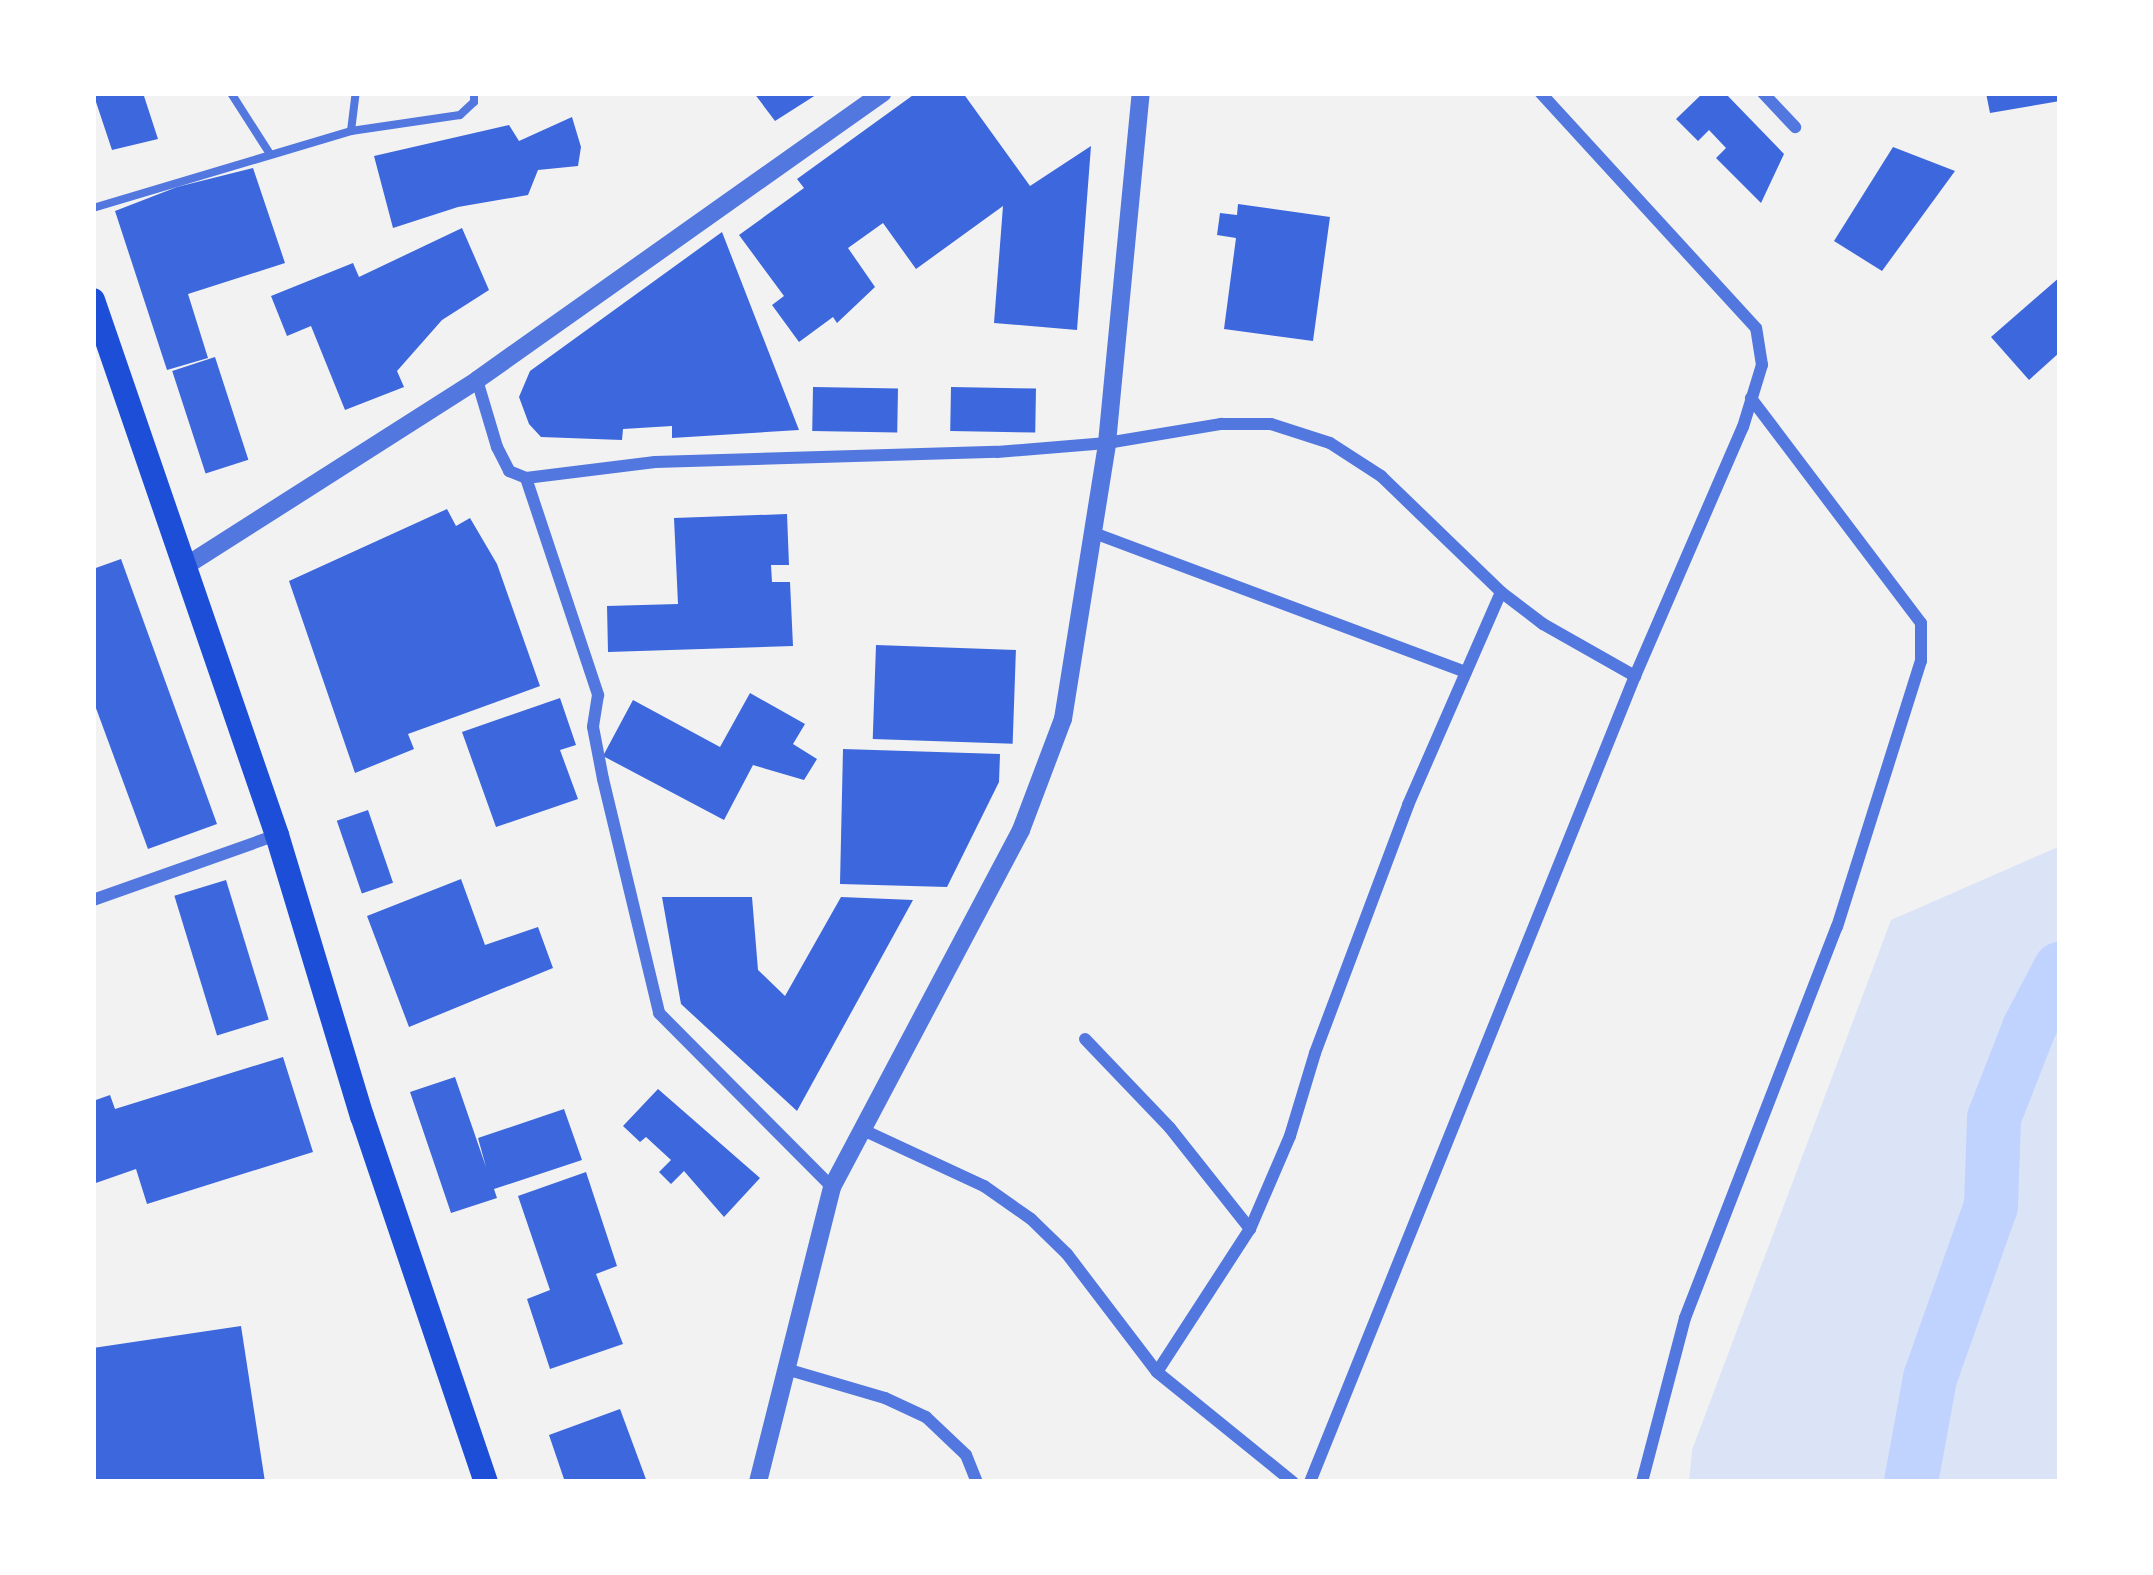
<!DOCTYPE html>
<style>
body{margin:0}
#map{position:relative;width:2153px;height:1575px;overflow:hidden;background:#f2f2f2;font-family:Bitter,serif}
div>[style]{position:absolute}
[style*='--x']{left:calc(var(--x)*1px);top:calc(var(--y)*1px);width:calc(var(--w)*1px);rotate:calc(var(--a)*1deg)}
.green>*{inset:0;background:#dbe4f7}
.river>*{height:54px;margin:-27px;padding:0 27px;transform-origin:27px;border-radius:27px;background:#bfd3fe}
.building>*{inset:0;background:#3d67dc;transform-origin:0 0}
.service>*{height:8px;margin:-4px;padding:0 4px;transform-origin:4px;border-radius:4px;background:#5277de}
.minor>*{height:12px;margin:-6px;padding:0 6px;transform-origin:6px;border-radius:6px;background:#5277de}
.tertiary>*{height:18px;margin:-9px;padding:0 9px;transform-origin:9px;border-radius:9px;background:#5277de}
.primary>*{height:24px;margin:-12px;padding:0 12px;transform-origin:12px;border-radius:12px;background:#1d4ed8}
span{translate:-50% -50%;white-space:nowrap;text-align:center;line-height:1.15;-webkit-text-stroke:9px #fff;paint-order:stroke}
.frame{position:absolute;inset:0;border:96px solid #fff;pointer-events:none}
</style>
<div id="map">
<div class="green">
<i style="clip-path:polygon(2060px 846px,2060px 1482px,1689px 1482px,1692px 1450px,1891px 920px)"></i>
</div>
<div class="river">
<i style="--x:1911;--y:1482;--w:106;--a:-79.6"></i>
<i style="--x:1930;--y:1378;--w:182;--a:-70.5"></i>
<i style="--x:1991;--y:1206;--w:88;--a:-88"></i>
<i style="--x:1994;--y:1118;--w:97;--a:-68.7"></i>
<i style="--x:2029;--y:1028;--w:67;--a:-62.3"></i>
</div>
<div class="building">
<i style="clip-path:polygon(93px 93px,143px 93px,158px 139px,112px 150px)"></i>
<i style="clip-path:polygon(754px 93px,819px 93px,775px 121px)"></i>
<i style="clip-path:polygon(916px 93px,963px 93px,1030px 186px,1091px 146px,1077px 330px,994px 323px,1003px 206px,916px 269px,883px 223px,848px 248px,875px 287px,837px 323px,833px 317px,799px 342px,772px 305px,784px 296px,739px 235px,804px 188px,797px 179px)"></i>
<i style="clip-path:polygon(1703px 93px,1725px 93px,1784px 154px,1761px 203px,1716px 158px,1726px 148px,1709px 130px,1698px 141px,1676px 119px)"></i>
<i style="clip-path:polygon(1986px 93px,2060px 93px,2060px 101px,1990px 113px)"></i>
<i style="clip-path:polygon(572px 117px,581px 147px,578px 166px,538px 170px,528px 195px,458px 207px,393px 228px,374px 156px,509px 125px,519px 141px)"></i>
<i style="clip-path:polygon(1893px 147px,1955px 171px,1882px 271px,1834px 241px)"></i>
<i style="clip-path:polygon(253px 168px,285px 263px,188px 294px,208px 358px,167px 370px,115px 211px,177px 187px)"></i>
<i style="clip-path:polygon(1238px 204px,1330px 217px,1313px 341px,1224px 329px,1236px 238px,1217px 235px,1220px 213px,1237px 215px)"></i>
<i style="clip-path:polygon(462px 228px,489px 290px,442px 320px,397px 371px,404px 387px,345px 410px,311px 326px,287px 336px,271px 296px,353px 263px,359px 277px)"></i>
<i style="clip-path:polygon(722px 232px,799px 430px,672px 438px,672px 426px,623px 429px,622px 440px,541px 437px,529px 424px,519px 397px,530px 371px)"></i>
<i style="clip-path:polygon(2060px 277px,2060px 352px,2029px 380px,1991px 337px)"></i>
<i style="left:215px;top:357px;width:108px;height:45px;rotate:72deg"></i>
<i style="left:813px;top:387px;width:85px;height:44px;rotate:1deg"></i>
<i style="left:951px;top:387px;width:85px;height:44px;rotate:1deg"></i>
<i style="clip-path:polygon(447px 509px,456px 526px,470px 518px,497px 564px,540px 686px,408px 734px,414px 749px,355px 773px,289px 581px)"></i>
<i style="clip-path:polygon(787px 514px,789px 565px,771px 565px,772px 582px,790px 582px,793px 646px,608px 652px,607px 606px,678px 604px,674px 518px)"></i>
<i style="clip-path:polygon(121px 559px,217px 824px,148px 849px,93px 700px,93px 569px)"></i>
<i style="left:876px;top:645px;width:140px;height:94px;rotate:2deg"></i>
<i style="clip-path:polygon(750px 693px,805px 724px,793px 744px,817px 759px,804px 780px,753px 765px,724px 820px,603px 756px,633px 700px,720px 747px)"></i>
<i style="clip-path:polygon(560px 698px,576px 745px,560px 750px,578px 799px,496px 827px,462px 732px)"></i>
<i style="clip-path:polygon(843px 749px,1000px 754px,999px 782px,947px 887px,840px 884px)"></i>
<i style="left:368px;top:810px;width:77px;height:33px;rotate:71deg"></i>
<i style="clip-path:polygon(461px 879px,485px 945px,538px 927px,553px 968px,409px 1027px,367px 916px)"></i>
<i style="left:226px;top:880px;width:146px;height:54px;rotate:73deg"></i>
<i style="clip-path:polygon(662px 897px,752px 897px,758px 970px,785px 996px,841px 897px,913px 900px,797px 1111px,681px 1004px)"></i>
<i style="clip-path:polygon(283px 1057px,313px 1152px,147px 1204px,136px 1169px,93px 1184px,93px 1101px,110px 1095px,115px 1109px)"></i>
<i style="clip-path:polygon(455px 1077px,486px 1167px,478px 1138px,564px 1109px,582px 1160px,494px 1189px,497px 1198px,451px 1213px,410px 1092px)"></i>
<i style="clip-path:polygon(658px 1089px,760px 1178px,724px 1217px,684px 1171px,671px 1184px,659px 1172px,671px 1160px,646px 1137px,640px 1142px,623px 1126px)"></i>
<i style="clip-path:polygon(586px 1172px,617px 1266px,596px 1274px,623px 1344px,550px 1369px,527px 1299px,550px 1290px,518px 1196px)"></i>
<i style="clip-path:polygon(241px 1326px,265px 1482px,93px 1482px,93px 1348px)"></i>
<i style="clip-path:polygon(620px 1409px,647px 1482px,565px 1482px,549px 1435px)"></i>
</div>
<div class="service">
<i style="--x:231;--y:93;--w:72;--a:57.4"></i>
<i style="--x:351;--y:131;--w:110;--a:-8.4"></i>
<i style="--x:460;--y:115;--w:19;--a:-43"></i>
<i style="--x:474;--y:102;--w:9;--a:-90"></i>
<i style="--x:93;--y:208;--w:269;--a:-16.6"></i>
<i style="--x:351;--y:131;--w:38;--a:-83"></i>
</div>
<div class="minor">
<i style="--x:1763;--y:93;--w:47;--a:46.7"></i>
<i style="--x:477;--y:380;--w:70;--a:73.4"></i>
<i style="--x:497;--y:447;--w:27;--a:63"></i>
<i style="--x:509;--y:471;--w:18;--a:22"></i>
<i style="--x:526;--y:478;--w:130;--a:-7.1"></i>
<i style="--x:655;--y:462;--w:342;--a:-1.7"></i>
<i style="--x:997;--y:452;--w:110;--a:-4.7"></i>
<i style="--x:1107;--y:443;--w:116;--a:-9.5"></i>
<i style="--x:1221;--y:424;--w:50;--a:0"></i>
<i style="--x:1271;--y:424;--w:62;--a:17.9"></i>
<i style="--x:1330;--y:443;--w:61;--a:32.9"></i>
<i style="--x:1381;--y:476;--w:167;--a:44"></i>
<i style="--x:1501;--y:592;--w:53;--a:37.3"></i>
<i style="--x:1543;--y:624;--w:106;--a:29.5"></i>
<i style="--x:526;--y:478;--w:229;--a:71.6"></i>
<i style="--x:598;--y:695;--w:32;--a:99"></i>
<i style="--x:593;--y:727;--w:53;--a:79.1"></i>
<i style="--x:603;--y:779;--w:241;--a:76.5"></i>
<i style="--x:659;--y:1013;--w:245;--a:45.2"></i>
<i style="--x:1094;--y:533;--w:397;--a:20.5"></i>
<i style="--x:93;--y:900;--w:195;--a:-19.5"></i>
<i style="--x:1085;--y:1039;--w:123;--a:46.3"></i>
<i style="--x:1170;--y:1128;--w:129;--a:51.6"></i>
<i style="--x:861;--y:1129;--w:136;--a:24.9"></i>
<i style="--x:984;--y:1186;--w:57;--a:35.1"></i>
<i style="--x:1031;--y:1219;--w:50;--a:44.2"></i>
<i style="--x:1067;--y:1254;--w:148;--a:52.7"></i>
<i style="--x:1157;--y:1372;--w:175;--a:39"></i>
<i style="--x:786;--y:1369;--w:103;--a:16.3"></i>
<i style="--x:885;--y:1398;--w:45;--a:24.9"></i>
<i style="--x:926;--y:1417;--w:55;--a:43.5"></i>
<i style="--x:966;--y:1455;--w:29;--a:68"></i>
<i style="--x:1157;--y:1372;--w:171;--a:-57"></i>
<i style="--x:1250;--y:1229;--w:101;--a:-66.7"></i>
<i style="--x:1290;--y:1136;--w:87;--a:-73.2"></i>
<i style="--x:1315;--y:1053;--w:265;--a:-69.4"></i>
<i style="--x:1408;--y:805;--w:232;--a:-66.4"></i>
<i style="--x:1310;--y:1482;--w:869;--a:-68.04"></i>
<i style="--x:1635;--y:676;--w:271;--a:-66.6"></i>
<i style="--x:1743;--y:427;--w:65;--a:-73"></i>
<i style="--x:1762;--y:365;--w:37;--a:-99"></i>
<i style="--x:1756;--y:328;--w:319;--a:-132.5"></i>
<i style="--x:1642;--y:1482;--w:170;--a:-75.3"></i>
<i style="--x:1685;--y:1318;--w:420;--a:-68.8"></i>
<i style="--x:1837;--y:927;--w:279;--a:-72.5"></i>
<i style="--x:1921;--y:661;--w:38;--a:-90"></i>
<i style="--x:1921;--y:623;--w:282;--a:-127.1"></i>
</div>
<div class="tertiary">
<i style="--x:184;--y:567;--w:348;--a:-32.5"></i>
<i style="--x:477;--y:380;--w:497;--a:-35.3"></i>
<i style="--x:758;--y:1482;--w:304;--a:-75.9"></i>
<i style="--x:832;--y:1187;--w:404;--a:-62.1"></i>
<i style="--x:1021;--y:830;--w:119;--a:-69.3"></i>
<i style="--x:1063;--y:719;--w:279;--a:-80.9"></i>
<i style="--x:1107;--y:443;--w:352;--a:-84.5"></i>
</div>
<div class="primary">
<i style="--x:93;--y:300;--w:566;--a:71.02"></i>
<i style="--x:277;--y:835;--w:294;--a:73.2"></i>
<i style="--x:362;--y:1116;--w:386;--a:71.3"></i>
</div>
<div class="frame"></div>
</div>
